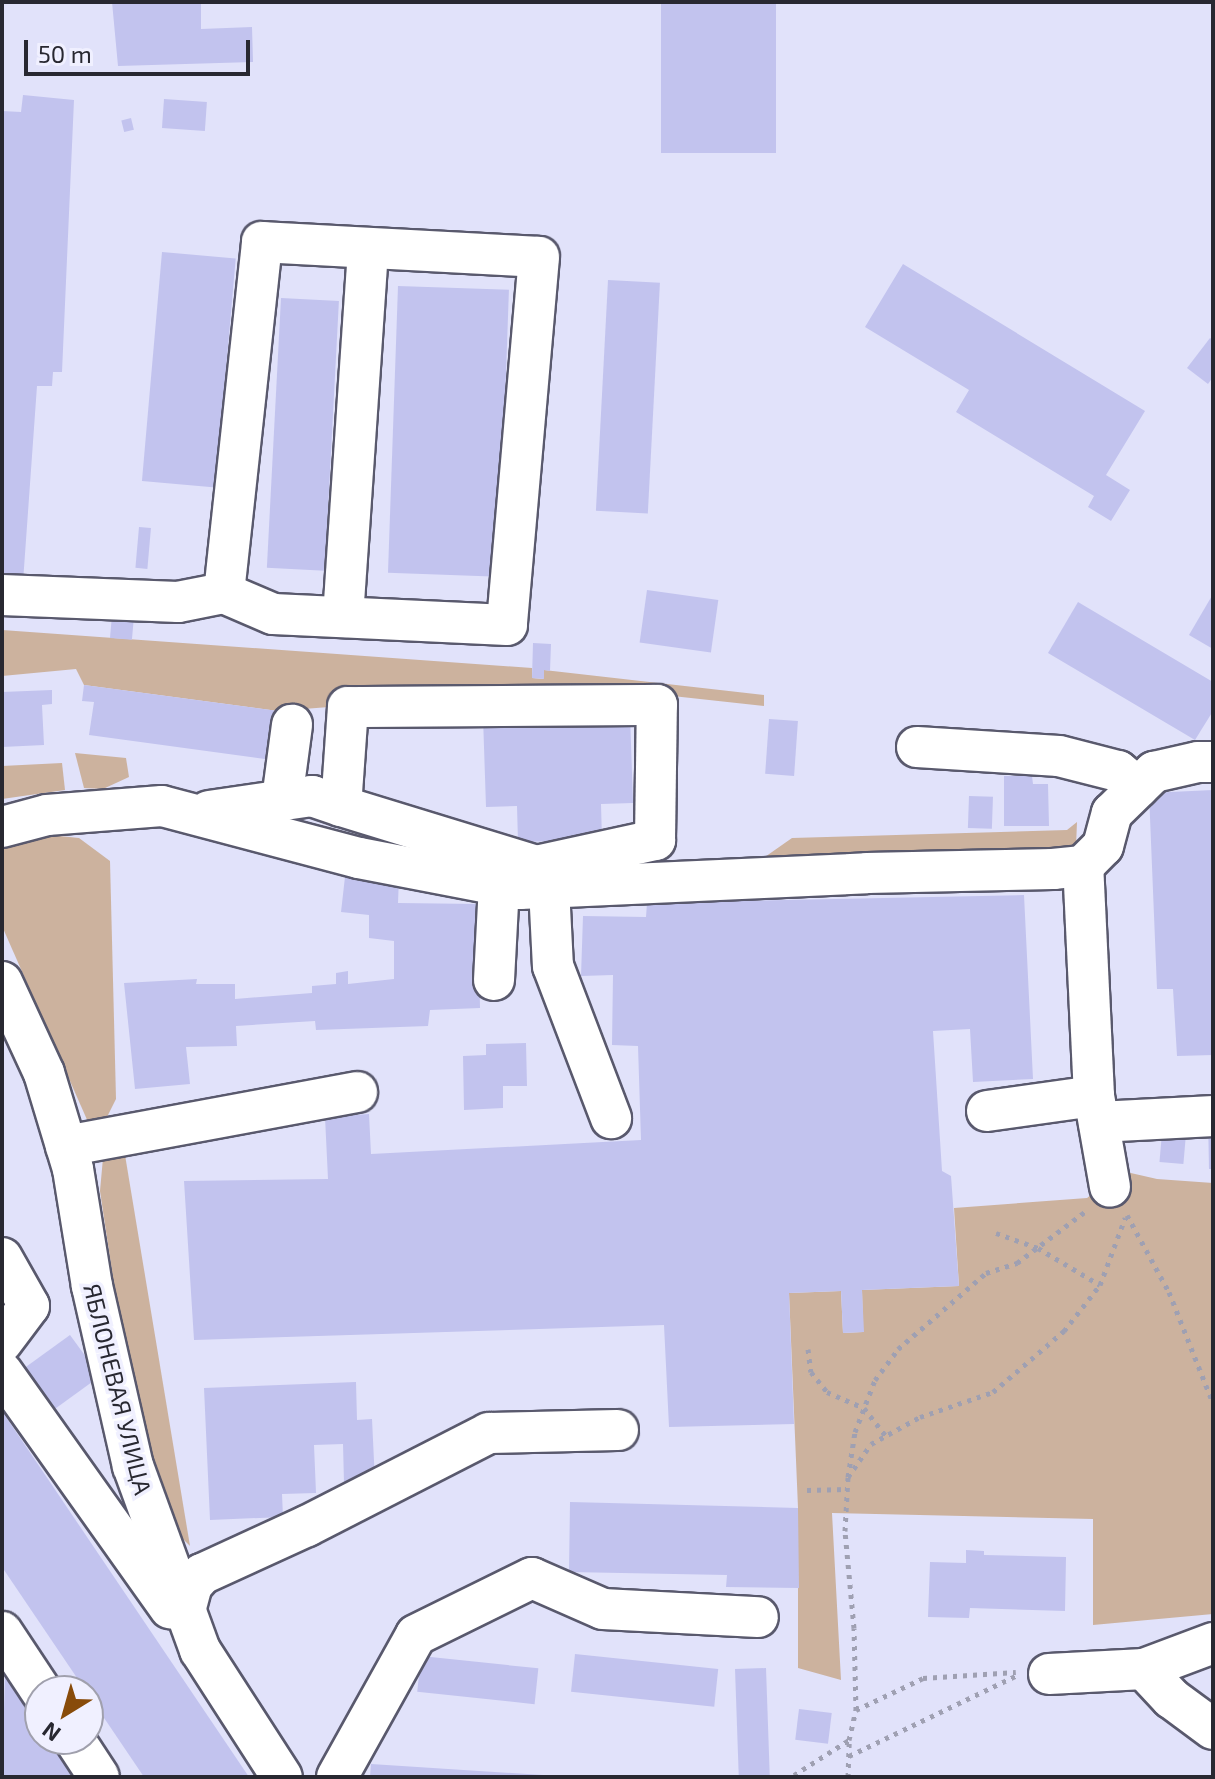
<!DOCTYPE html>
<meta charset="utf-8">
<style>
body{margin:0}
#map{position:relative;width:1215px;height:1779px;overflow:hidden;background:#e1e2fa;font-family:"Exo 2",sans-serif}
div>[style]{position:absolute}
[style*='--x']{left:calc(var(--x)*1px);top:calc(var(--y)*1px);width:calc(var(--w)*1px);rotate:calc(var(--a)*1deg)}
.green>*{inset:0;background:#ccb29e}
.building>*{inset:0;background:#c2c3ee;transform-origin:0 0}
.path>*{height:5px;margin-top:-2.5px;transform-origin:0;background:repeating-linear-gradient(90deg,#9fa0b2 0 4px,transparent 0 10px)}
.roads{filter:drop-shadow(2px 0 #59596d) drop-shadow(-2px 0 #59596d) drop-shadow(0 2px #59596d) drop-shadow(0 -2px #59596d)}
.minor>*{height:40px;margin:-20px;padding:0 20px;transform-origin:20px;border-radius:20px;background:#fff}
span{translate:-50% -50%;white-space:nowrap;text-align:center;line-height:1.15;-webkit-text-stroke:7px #f0f0ff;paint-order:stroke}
.street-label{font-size:24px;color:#282831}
.frame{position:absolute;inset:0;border:4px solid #282831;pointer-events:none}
.north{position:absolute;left:24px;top:1675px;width:80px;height:80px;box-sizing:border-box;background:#f0f0ff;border:2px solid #a0a0ad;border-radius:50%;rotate:217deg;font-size:22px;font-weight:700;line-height:32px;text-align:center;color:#282831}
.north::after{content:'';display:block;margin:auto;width:28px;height:36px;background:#884b0a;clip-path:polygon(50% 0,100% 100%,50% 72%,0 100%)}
.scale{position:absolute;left:24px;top:40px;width:226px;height:36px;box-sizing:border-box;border:4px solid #282831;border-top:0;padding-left:10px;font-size:24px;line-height:28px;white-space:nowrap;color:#282831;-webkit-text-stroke:6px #f0f0ff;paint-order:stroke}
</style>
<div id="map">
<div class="green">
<i style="clip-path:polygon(2px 630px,532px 668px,532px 678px,543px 679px,544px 670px,764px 695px,764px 706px,636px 692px,330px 694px,329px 707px,278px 711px,84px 685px,76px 669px,2px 676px)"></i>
<i style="clip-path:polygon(75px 753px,126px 758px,129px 777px,103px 789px,84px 788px)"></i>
<i style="clip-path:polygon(62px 763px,65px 790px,2px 799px,2px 766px)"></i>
<i style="clip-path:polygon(1077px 822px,1076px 847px,762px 859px,792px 838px,1067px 830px)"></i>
<i style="clip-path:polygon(30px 833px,79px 838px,110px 861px,116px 1099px,105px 1121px,88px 1122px,2px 926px,2px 842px)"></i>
<i style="clip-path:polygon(125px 1155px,190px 1546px,171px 1527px,120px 1325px,100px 1191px,103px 1158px)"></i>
<i style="clip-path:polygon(1122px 1171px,1157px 1179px,1213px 1183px,1213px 1614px,1093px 1625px,1093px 1519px,832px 1513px,841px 1680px,798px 1668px,798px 1508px,789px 1293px,841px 1291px,843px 1333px,863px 1332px,862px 1290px,959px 1286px,954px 1208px,1087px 1198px)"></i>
</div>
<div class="building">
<i style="clip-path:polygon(112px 2px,201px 2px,201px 29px,252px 27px,253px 62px,118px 66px)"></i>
<i style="left:661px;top:2px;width:115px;height:151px"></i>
<i style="clip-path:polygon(23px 95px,74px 100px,62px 372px,53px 372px,52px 386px,37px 386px,23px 582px,2px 580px,2px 111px,21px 112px)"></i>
<i style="left:164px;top:99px;width:43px;height:29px;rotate:4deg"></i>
<i style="left:131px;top:118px;width:12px;height:10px;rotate:76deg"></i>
<i style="left:162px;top:252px;width:74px;height:230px;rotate:5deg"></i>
<i style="clip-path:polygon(903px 264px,1145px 411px,1106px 475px,1130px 490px,1111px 521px,1088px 507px,1094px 496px,956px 412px,969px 390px,865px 327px)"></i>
<i style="left:608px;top:280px;width:52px;height:231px;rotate:3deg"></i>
<i style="left:398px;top:286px;width:111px;height:287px;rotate:2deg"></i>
<i style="left:281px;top:298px;width:58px;height:270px;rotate:3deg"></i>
<i style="clip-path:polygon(1210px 338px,1213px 340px,1213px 377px,1208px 384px,1187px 368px)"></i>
<i style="left:139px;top:527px;width:12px;height:41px;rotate:5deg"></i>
<i style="left:647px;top:590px;width:72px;height:53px;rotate:8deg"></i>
<i style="clip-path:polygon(1213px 594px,1213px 649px,1189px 635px)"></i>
<i style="clip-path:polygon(1078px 602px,1213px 682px,1213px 711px,1195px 740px,1048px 653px)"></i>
<i style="left:112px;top:615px;width:22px;height:23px;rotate:5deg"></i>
<i style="clip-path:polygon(533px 643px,551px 644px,550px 671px,544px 670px,544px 679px,532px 678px)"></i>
<i style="clip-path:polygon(84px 685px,278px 711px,272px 760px,89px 735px,94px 702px,82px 701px)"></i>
<i style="clip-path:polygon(52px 690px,52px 704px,42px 705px,44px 745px,2px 747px,2px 692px)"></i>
<i style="clip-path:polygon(630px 714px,633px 803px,601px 804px,602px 840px,518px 842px,517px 806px,486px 807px,483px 717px)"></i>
<i style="left:769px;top:719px;width:29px;height:55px;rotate:4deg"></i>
<i style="clip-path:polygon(1004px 776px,1032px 776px,1033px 784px,1048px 784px,1049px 826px,1004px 826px)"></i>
<i style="clip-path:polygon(1213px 790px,1213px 1055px,1177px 1056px,1173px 989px,1157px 989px,1149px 793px)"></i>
<i style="left:969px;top:796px;width:24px;height:32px;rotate:2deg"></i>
<i style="clip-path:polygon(346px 868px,399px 877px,398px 903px,478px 904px,480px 1008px,430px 1010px,428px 1026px,316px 1030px,315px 1021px,236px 1026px,237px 1046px,186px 1047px,190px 1084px,135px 1089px,124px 983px,197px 979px,196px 984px,235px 984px,235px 999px,312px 993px,312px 986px,336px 984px,336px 973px,348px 971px,348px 984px,394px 979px,394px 941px,369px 938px,369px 915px,341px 912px)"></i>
<i style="clip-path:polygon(1024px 895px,1033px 1079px,973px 1082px,970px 1029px,933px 1031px,942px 1171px,951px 1176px,959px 1286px,862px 1290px,864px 1332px,843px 1333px,841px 1291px,789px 1293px,794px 1424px,669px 1427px,664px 1325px,194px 1340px,184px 1181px,328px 1179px,325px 1117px,369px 1114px,371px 1154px,641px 1140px,638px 1046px,612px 1045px,613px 975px,581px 976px,583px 916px,646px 917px,647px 903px)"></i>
<i style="clip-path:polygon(526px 1043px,527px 1086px,503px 1086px,503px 1108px,464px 1110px,463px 1056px,486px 1055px,486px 1044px)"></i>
<i style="clip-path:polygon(1208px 1117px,1213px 1117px,1213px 1169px,1209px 1169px)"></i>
<i style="left:1162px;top:1133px;width:24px;height:29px;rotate:5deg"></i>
<i style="left:70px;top:1335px;width:51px;height:61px;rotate:54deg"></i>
<i style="clip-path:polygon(356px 1382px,357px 1420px,372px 1419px,375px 1482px,344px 1483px,343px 1444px,314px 1445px,316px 1493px,282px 1494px,283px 1517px,210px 1520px,204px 1388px)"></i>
<i style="clip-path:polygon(2px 1411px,249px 1777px,144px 1777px,2px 1567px)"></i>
<i style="clip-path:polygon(570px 1502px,798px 1508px,799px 1588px,726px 1587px,727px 1575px,569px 1572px)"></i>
<i style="clip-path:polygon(966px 1550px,984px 1551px,984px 1555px,1066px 1557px,1065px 1611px,970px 1608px,969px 1618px,928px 1617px,930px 1562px,966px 1563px)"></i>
<i style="left:575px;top:1654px;width:144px;height:38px;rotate:6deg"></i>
<i style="left:421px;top:1656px;width:118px;height:36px;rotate:6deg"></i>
<i style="left:766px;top:1668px;width:109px;height:31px;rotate:88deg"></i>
<i style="clip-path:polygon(5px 1675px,40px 1724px,40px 1739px,51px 1739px,78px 1777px,2px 1777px)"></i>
<i style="left:799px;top:1709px;width:33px;height:31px;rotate:7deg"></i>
<i style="clip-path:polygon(371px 1764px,543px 1775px,543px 1777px,370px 1777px)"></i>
</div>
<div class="path">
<i style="--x:1127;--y:1215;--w:88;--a:61.4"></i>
<i style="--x:1169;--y:1292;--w:119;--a:68.4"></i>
<i style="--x:996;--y:1233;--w:45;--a:19.7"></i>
<i style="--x:1038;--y:1248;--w:72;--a:30.8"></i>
<i style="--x:808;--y:1349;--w:23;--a:83"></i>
<i style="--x:811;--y:1372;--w:26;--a:51"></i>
<i style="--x:827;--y:1392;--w:40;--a:23.4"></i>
<i style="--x:864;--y:1408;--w:36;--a:52"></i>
<i style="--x:848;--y:1477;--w:46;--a:-81.2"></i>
<i style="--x:855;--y:1432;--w:56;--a:-69"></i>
<i style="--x:875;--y:1380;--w:39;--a:-53"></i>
<i style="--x:898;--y:1349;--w:116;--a:-40.8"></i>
<i style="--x:986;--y:1273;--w:33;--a:-18"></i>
<i style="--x:1017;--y:1263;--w:86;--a:-37"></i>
<i style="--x:807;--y:1490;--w:40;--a:-1.4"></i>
<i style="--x:856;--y:1710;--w:82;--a:-91.4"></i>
<i style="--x:854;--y:1628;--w:97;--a:-95.3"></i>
<i style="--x:845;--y:1531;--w:54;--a:-86.8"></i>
<i style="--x:848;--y:1477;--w:40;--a:-55.1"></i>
<i style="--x:871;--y:1444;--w:56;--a:-28.9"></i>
<i style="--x:920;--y:1417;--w:77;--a:-18.9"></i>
<i style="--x:993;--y:1392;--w:94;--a:-40.7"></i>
<i style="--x:1064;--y:1331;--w:58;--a:-52"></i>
<i style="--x:1100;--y:1285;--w:72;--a:-69.5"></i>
<i style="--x:849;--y:1756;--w:187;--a:-25.7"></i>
<i style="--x:794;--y:1775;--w:65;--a:-32.5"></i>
<i style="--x:848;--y:1777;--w:37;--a:-88"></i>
<i style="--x:849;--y:1740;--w:31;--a:-77"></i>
<i style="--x:856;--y:1710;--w:74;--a:-25.5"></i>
<i style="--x:923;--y:1678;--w:93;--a:-3.7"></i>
</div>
<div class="roads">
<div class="minor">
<i style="--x:2;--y:595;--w:176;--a:2.3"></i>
<i style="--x:178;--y:602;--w:47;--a:-11.1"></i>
<i style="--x:224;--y:593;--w:353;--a:-83.8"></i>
<i style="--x:262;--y:242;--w:277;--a:3.1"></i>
<i style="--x:539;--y:257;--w:369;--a:95"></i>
<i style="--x:507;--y:625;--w:234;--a:-177.3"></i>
<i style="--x:273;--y:614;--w:53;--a:-156.8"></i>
<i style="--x:343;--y:617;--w:369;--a:-86.1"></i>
<i style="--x:917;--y:747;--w:142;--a:3.6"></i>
<i style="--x:1059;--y:756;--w:61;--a:14.3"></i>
<i style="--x:1118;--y:771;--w:26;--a:39"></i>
<i style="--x:282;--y:800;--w:76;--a:-82.4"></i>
<i style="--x:209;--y:811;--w:104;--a:-8.3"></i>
<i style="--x:312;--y:796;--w:31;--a:19"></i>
<i style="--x:341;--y:806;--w:204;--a:17.1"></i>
<i style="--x:536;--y:866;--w:122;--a:-12.3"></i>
<i style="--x:655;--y:840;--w:135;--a:-89.2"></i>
<i style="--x:657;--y:705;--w:309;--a:179.6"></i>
<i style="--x:348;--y:707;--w:99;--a:94"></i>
<i style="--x:2;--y:827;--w:47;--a:-14.9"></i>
<i style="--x:47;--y:815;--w:115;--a:-4.5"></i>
<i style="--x:162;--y:806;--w:204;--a:14.8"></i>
<i style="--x:359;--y:858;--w:164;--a:10.9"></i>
<i style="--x:520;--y:889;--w:347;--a:-2.6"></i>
<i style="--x:867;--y:873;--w:186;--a:-1.2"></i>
<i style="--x:1053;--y:869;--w:30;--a:-6"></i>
<i style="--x:1083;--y:866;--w:28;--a:-45"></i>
<i style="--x:1103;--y:846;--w:34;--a:-75"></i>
<i style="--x:1112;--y:813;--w:59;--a:-44.3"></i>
<i style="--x:1154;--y:772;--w:45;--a:-12.8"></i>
<i style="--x:1198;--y:762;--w:15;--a:0"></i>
<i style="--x:549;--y:888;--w:78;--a:87.1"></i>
<i style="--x:553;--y:966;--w:163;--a:69.1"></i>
<i style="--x:494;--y:980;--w:95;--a:-87"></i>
<i style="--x:2;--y:982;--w:100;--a:65.2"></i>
<i style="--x:44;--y:1073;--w:100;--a:73.2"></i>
<i style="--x:73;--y:1169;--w:119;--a:80.8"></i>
<i style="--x:92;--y:1286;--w:185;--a:77.2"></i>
<i style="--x:133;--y:1466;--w:196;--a:70"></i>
<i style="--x:200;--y:1650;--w:151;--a:57.2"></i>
<i style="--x:1094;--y:1096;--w:92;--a:80"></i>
<i style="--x:987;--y:1111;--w:108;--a:-8"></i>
<i style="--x:1094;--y:1096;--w:230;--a:-92.7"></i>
<i style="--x:1099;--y:1122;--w:114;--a:-3"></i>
<i style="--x:66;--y:1146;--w:296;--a:-10.5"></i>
<i style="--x:2;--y:1258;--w:55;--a:60.6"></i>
<i style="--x:29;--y:1306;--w:45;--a:126.9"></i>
<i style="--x:2;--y:1372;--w:290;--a:54.6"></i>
<i style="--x:185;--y:1611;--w:27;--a:-75"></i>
<i style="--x:192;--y:1585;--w:15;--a:-48"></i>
<i style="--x:202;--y:1574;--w:115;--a:-24.6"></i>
<i style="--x:307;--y:1526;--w:204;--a:-27.1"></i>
<i style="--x:489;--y:1433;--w:129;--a:-1.3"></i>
<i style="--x:2;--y:1632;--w:71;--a:56.5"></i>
<i style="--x:1144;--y:1669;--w:74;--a:-20.6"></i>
<i style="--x:1049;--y:1674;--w:95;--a:-3"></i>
<i style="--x:1144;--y:1669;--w:40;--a:47"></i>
<i style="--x:1171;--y:1698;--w:52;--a:36.4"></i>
<i style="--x:74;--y:1739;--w:45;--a:56.7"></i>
<i style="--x:337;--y:1777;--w:162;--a:-60.9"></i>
<i style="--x:416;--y:1635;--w:129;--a:-26.2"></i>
<i style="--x:532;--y:1578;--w:77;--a:23.6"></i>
<i style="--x:603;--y:1609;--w:155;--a:3"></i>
</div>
</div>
<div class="street-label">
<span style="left:118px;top:1389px;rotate:76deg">ЯБЛОНЕВАЯ УЛИЦА</span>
</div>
<div class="frame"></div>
<div class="north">N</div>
<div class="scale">50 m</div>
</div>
